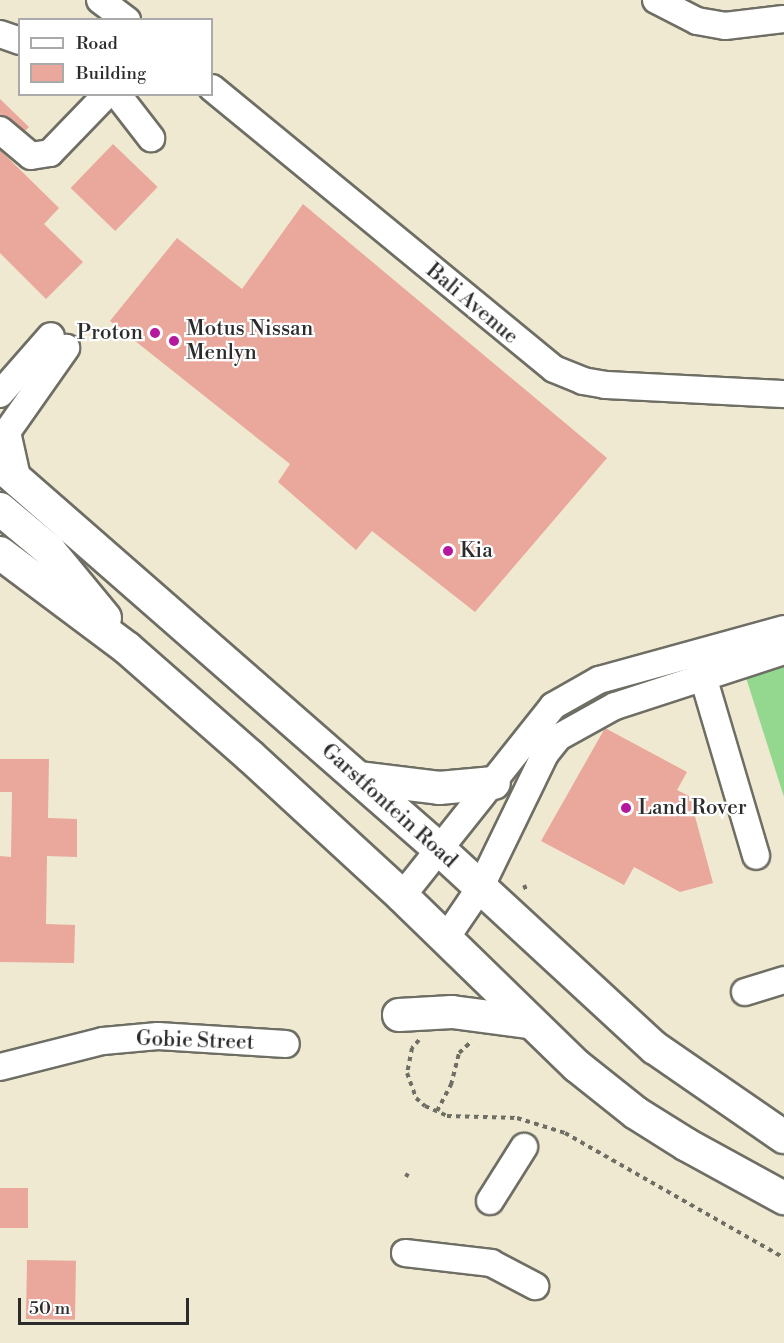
<!DOCTYPE html>
<style>
body{margin:0}
#map{position:relative;width:784px;height:1343px;overflow:hidden;background:#eee9d0;font-family:"Libre Bodoni",serif}
div>[style]{position:absolute}
[style*='--x']{left:calc(var(--x)*1px);top:calc(var(--y)*1px);width:calc(var(--w)*1px);rotate:calc(var(--a)*1deg)}
.green>*{inset:0;background:#94d890}
.building>*{inset:0;background:#eaa79b;transform-origin:0 0}
.path>*{height:4px;margin-top:-2px;transform-origin:0;background:repeating-linear-gradient(90deg,#6f6e65 0 4.5px,transparent 0 9px)}
.roads{filter:drop-shadow(2px 0 #6f6e65) drop-shadow(-2px 0 #6f6e65) drop-shadow(0 2px #6f6e65) drop-shadow(0 -2px #6f6e65)}
.minor>*{height:26px;margin:-13px;padding:0 13px;transform-origin:13px;border-radius:13px;background:#fff}
.major>*{height:32px;margin:-16px;padding:0 16px;transform-origin:16px;border-radius:16px;background:#fff}
.dots>*{width:16px;height:16px;translate:-50% -50%;box-sizing:border-box;border:3px solid #fff;border-radius:50%}
span{translate:-50% -50%;white-space:nowrap;text-align:center;line-height:1.15;-webkit-text-stroke:4.5px #fff;paint-order:stroke}
.street-label{font-size:21px;color:#2b2b2b}
.poi-label{font-size:21px;color:#2b2b2b}
.left{translate:0 -50%;text-align:left}
.right{translate:-100% -50%;text-align:right}
.legend{position:absolute;left:18px;top:18px;width:195px;height:78px;box-sizing:border-box;background:#fff;border:2px solid #aaa;margin:0;padding:8px 10px;list-style:none;font-size:18px;color:#2b2b2b}
.legend li{display:flex;align-items:center;gap:12px;height:30px}
.legend b{width:30px;border:2px solid #aaa}
.scale{position:absolute;left:18px;top:1298px;width:171px;height:27px;box-sizing:border-box;border:3px solid #2b2b2b;border-top:0;padding-left:8px;font-size:18px;line-height:21px;white-space:nowrap;color:#2b2b2b;-webkit-text-stroke:4px #fff;paint-order:stroke}
</style>
<div id="map">
<div class="green">
<i style="clip-path:polygon(784px 656px,784px 797px,742px 665px)"></i>
</div>
<div class="building">
<i style="clip-path:polygon(0 99px,29px 127px,25px 131px,0 115px)"></i>
<i style="left:113px;top:144px;width:62px;height:61px;rotate:44deg"></i>
<i style="clip-path:polygon(0 150px,59px 208px,44px 224px,83px 262px,46px 299px,0 253px)"></i>
<i style="clip-path:polygon(303px 204px,607px 458px,475px 612px,372px 531px,356px 550px,278px 482px,290px 464px,110px 321px,177px 238px,242px 289px)"></i>
<i style="clip-path:polygon(605px 728px,687px 772px,677px 790px,697px 800px,693px 809px,713px 883px,680px 892px,634px 867px,624px 885px,541px 841px)"></i>
<i style="clip-path:polygon(0 759px,49px 759px,48px 818px,77px 819px,77px 857px,47px 856px,46px 924px,75px 925px,74px 963px,0 962px,0 856px,11px 857px,12px 792px,0 792px)"></i>
<i style="left:0;top:1188px;width:28px;height:40px"></i>
<i style="left:27px;top:1260px;width:49px;height:59px;rotate:1deg"></i>
</div>
<div class="path">
<i style="--x:524;--y:885;--w:8;--a:67"></i>
<i style="--x:419;--y:1040;--w:11;--a:131"></i>
<i style="--x:412;--y:1048;--w:25;--a:101"></i>
<i style="--x:407;--y:1073;--w:27;--a:70"></i>
<i style="--x:416;--y:1098;--w:12;--a:42"></i>
<i style="--x:425;--y:1106;--w:24;--a:24"></i>
<i style="--x:447;--y:1116;--w:70;--a:1.6"></i>
<i style="--x:517;--y:1118;--w:50;--a:17.4"></i>
<i style="--x:565;--y:1133;--w:252;--a:29.7"></i>
<i style="--x:437;--y:1111;--w:30;--a:-62"></i>
<i style="--x:451;--y:1085;--w:33;--a:-76"></i>
<i style="--x:459;--y:1053;--w:18;--a:-43"></i>
<i style="--x:406;--y:1177;--w:4;--a:-63"></i>
</div>
<div class="roads">
<div class="minor">
<i style="--x:100;--y:0;--w:34;--a:37"></i>
<i style="--x:656;--y:0;--w:46;--a:27.1"></i>
<i style="--x:697;--y:21;--w:28;--a:10"></i>
<i style="--x:725;--y:26;--w:59;--a:-6.8"></i>
<i style="--x:0;--y:34;--w:21;--a:19"></i>
<i style="--x:212;--y:88;--w:443;--a:39.4"></i>
<i style="--x:554;--y:369;--w:31;--a:22"></i>
<i style="--x:583;--y:381;--w:22;--a:10"></i>
<i style="--x:605;--y:385;--w:179;--a:2.9"></i>
<i style="--x:117;--y:94;--w:56;--a:52.3"></i>
<i style="--x:0;--y:130;--w:40;--a:40"></i>
<i style="--x:31;--y:156;--w:19;--a:-9"></i>
<i style="--x:50;--y:153;--w:82;--a:-46"></i>
<i style="--x:0;--y:394;--w:77;--a:-48.7"></i>
<i style="--x:17;--y:477;--w:46;--a:-102.5"></i>
<i style="--x:7;--y:432;--w:103;--a:-54.9"></i>
<i style="--x:699;--y:663;--w:201;--a:73.5"></i>
<i style="--x:402;--y:896;--w:243;--a:-51.5"></i>
<i style="--x:553;--y:706;--w:53;--a:-29.5"></i>
<i style="--x:599;--y:680;--w:192;--a:-15.4"></i>
<i style="--x:446;--y:938;--w:60;--a:-55.8"></i>
<i style="--x:480;--y:888;--w:149;--a:-64.1"></i>
<i style="--x:545;--y:754;--w:22;--a:-51"></i>
<i style="--x:559;--y:737;--w:64;--a:-29"></i>
<i style="--x:615;--y:706;--w:178;--a:-18"></i>
<i style="--x:745;--y:992;--w:41;--a:-17.1"></i>
<i style="--x:0;--y:1067;--w:106;--a:-14.2"></i>
<i style="--x:103;--y:1041;--w:55;--a:-5.2"></i>
<i style="--x:158;--y:1036;--w:128;--a:3.6"></i>
<i style="--x:490;--y:1201;--w:64;--a:-57.8"></i>
<i style="--x:405;--y:1253;--w:87;--a:6.6"></i>
<i style="--x:491;--y:1263;--w:50;--a:27.6"></i>
</div>
<div class="major">
<i style="--x:0;--y:465;--w:582;--a:41.17"></i>
<i style="--x:438;--y:848;--w:295;--a:42.7"></i>
<i style="--x:655;--y:1048;--w:157;--a:34.6"></i>
<i style="--x:0;--y:509;--w:64;--a:39.9"></i>
<i style="--x:49;--y:550;--w:88;--a:50.5"></i>
<i style="--x:0;--y:553;--w:159;--a:36.8"></i>
<i style="--x:127;--y:648;--w:164;--a:41.3"></i>
<i style="--x:250;--y:756;--w:207;--a:42.6"></i>
<i style="--x:402;--y:896;--w:244;--a:44.2"></i>
<i style="--x:577;--y:1066;--w:75;--a:38.5"></i>
<i style="--x:636;--y:1113;--w:60;--a:32.1"></i>
<i style="--x:687;--y:1145;--w:111;--a:28.7"></i>
<i style="--x:358;--y:778;--w:82;--a:7"></i>
<i style="--x:439;--y:788;--w:55;--a:-5.2"></i>
<i style="--x:399;--y:1015;--w:53;--a:-3.2"></i>
<i style="--x:452;--y:1012;--w:78;--a:7.4"></i>
</div>
</div>
<div class="dots">
<i style="left:155px;top:333px;background:#b5179e"></i>
<i style="left:174px;top:341px;background:#b5179e"></i>
<i style="left:448px;top:551px;background:#b5179e"></i>
<i style="left:626px;top:808px;background:#b5179e"></i>
</div>
<div class="street-label">
<span style="left:472px;top:304px;rotate:40deg">Bali Avenue</span>
<span style="left:389px;top:806px;rotate:42deg">Garstfontein Road</span>
<span style="left:195px;top:1041px;rotate:2deg">Gobie Street</span>
</div>
<div class="poi-label">
<span class="left" style="left:186px;top:341px">Motus Nissan<br>Menlyn</span>
<span class="right" style="left:143px;top:333px">Proton</span>
<span class="left" style="left:460px;top:551px">Kia</span>
<span class="left" style="left:638px;top:808px">Land Rover</span>
</div>
<ul class="legend">
<li><b style="height:8px;background:#fff"></b>Road</li>
<li><b style="height:16px;background:#eaa79b"></b>Building</li>
</ul>
<div class="scale">50 m</div>
</div>
